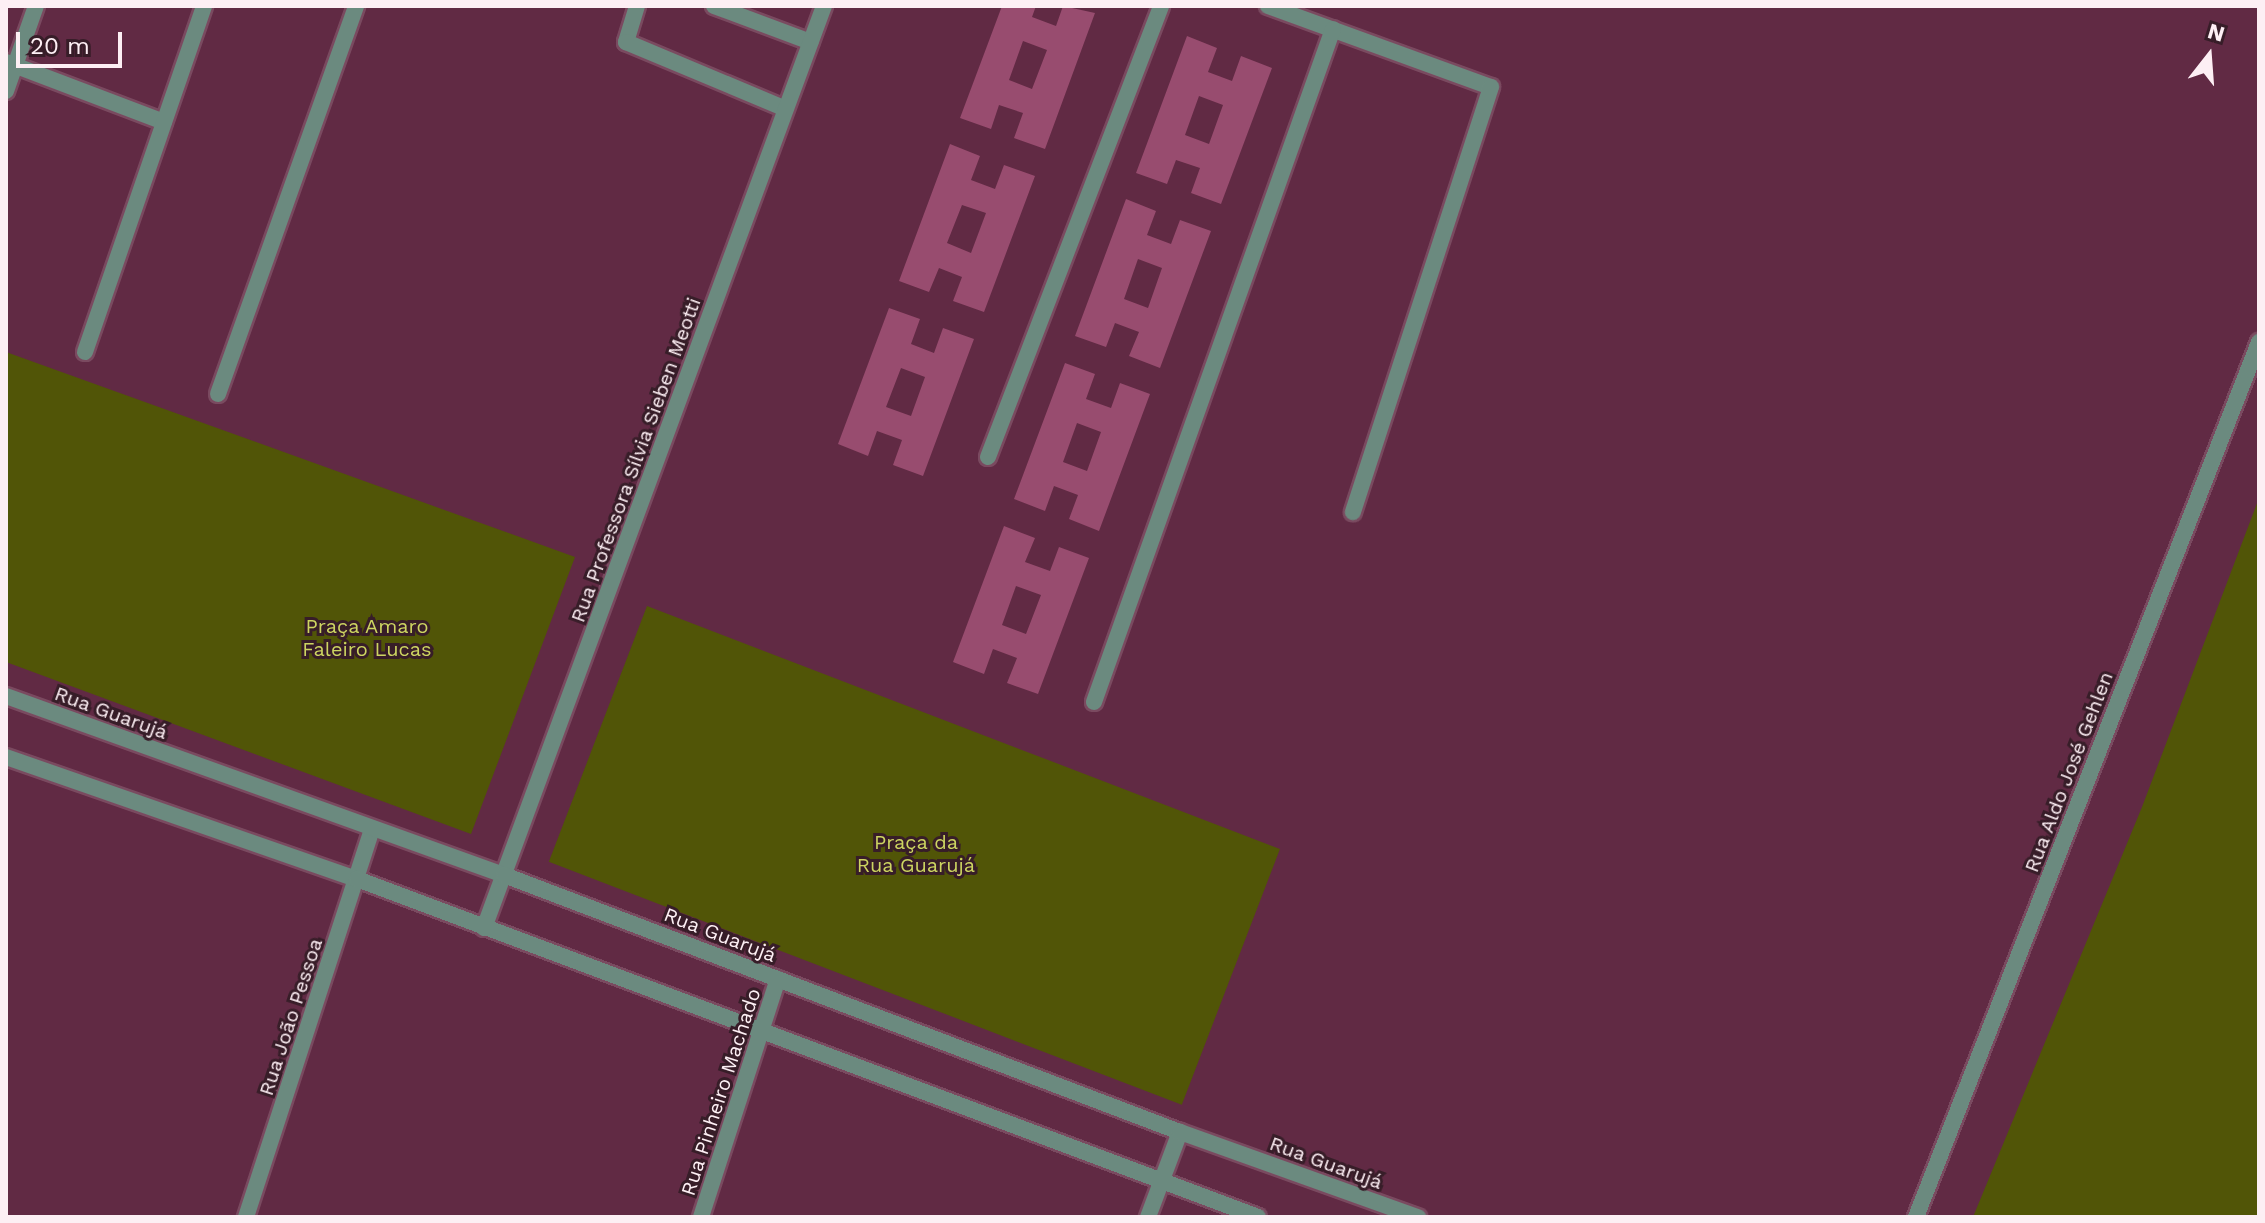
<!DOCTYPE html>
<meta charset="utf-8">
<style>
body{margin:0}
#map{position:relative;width:2265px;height:1223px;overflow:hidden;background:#612a44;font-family:"Work Sans",sans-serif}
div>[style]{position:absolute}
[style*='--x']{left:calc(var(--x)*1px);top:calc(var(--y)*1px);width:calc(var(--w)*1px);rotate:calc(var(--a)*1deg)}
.green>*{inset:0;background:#515507;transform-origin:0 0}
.building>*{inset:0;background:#984c6f}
.roads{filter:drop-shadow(2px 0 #7a4a60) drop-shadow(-2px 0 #7a4a60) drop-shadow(0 2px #7a4a60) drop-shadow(0 -2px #7a4a60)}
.service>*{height:16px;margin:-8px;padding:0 8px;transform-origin:8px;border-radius:8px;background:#6b8a7f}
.minor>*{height:16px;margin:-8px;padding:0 8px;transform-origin:8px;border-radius:8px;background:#6b8a7f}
.tertiary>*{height:16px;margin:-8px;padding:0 8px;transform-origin:8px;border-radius:8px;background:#6b8a7f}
span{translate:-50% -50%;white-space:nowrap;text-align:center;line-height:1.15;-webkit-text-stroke:6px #371d28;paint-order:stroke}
.street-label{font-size:20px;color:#fdeff4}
.park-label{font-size:20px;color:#cdd561}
.frame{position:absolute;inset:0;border:8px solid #fdeff4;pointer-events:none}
.north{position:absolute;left:2169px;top:16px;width:80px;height:80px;-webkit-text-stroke:6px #371d28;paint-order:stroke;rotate:17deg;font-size:22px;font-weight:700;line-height:32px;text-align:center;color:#fdeff4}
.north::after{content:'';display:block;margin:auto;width:28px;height:36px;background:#fdeff4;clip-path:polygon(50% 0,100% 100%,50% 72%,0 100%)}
.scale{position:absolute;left:16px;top:32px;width:106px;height:36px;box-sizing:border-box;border:4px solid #fdeff4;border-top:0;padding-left:10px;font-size:24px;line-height:28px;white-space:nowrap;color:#fdeff4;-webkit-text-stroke:6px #371d28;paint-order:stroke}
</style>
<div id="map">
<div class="green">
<i style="clip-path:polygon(6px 352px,575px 557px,471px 834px,6px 662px)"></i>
<i style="clip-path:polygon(2259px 498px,2259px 1217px,1973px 1217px,2142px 807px)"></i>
<i style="left:647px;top:606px;width:678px;height:274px;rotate:21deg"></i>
</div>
<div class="building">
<i style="clip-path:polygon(evenodd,1002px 6px,1036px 6px,1032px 17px,1056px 26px,1063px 6px,1095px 13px,1045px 149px,1014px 138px,1023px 113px,999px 105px,991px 129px,960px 118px,1002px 6px,1023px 41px,1047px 50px,1032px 89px,1009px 80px,1023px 41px)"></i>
<i style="clip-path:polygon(evenodd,1187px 36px,1217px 48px,1208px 72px,1232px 81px,1241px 56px,1272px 68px,1221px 204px,1191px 193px,1200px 168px,1176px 160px,1167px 184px,1136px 173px,1187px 36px,1199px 96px,1223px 105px,1209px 144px,1185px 135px,1199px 96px)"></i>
<i style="clip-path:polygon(evenodd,950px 144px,980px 156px,971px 180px,995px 189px,1004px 165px,1035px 176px,984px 312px,953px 301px,962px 277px,939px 268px,929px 292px,899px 281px,950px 144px,962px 205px,986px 213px,971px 253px,947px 243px,962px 205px)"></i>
<i style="clip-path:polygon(evenodd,1126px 199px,1156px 211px,1147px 235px,1171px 244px,1180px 220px,1211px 231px,1160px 368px,1129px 356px,1139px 332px,1115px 323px,1106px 347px,1075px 336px,1126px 199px,1138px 259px,1162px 268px,1148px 308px,1124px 299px,1138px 259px)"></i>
<i style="clip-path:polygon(evenodd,889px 308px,920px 319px,911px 344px,934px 353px,943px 328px,974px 339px,923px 476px,893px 465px,902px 440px,877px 431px,868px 456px,838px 444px,889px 308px,901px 368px,925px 377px,911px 416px,886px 407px,901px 368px)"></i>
<i style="clip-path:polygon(evenodd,1065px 363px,1095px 374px,1086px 399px,1111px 408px,1120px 383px,1150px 394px,1099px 531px,1069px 519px,1078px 495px,1054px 486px,1045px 511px,1014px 499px,1065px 363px,1077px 423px,1101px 432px,1087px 471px,1063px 462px,1077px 423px)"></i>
<i style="clip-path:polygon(evenodd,1004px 526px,1035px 538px,1025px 562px,1050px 571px,1059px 547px,1089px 558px,1038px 694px,1007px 683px,1017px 658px,993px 649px,984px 674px,953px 662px,1004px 526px,1016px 586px,1041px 595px,1026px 634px,1002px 625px,1016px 586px)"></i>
</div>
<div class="roads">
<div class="service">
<i style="--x:637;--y:6;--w:38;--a:107"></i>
<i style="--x:626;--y:42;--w:173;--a:22.7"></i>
<i style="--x:714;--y:6;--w:103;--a:20.4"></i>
<i style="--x:6;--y:62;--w:169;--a:20.8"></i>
<i style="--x:6;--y:91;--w:90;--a:-70.6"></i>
<i style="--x:85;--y:352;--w:366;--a:-71"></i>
<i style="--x:218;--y:394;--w:412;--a:-70.4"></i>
<i style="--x:1916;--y:1217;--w:940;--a:-68.59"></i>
</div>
<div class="minor">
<i style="--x:1268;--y:6;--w:237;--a:20"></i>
<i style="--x:1491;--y:87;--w:447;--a:108"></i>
<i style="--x:988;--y:457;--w:483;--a:-69"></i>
<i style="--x:1094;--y:702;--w:714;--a:-70.45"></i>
<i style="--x:484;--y:928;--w:983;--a:-69.76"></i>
<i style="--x:246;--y:1217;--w:408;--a:-72"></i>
<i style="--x:701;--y:1217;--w:250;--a:-72.1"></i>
<i style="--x:1148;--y:1217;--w:91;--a:-69.4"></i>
</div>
<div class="tertiary">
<i style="--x:6;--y:696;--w:529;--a:19.77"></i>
<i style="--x:504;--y:875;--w:723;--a:20.82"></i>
<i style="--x:1180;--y:1132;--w:253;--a:19.7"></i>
<i style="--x:6;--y:757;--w:372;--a:19.2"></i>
<i style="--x:357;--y:879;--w:962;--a:20.56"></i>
</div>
</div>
<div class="street-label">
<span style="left:636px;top:460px;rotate:-70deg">Rua Professora Sílvia Sieben Meotti</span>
<span style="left:111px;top:713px;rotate:20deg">Rua Guarujá</span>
<span style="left:2069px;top:772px;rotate:-69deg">Rua Aldo José Gehlen</span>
<span style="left:720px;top:935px;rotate:21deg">Rua Guarujá</span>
<span style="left:291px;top:1017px;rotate:-72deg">Rua João Pessoa</span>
<span style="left:721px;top:1092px;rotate:-72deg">Rua Pinheiro Machado</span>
<span style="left:1326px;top:1163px;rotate:20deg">Rua Guarujá</span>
</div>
<div class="park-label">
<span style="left:367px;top:638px">Praça Amaro<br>Faleiro Lucas</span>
<span style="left:916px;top:854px">Praça da<br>Rua Guarujá</span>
</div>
<div class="frame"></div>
<div class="north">N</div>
<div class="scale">20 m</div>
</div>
